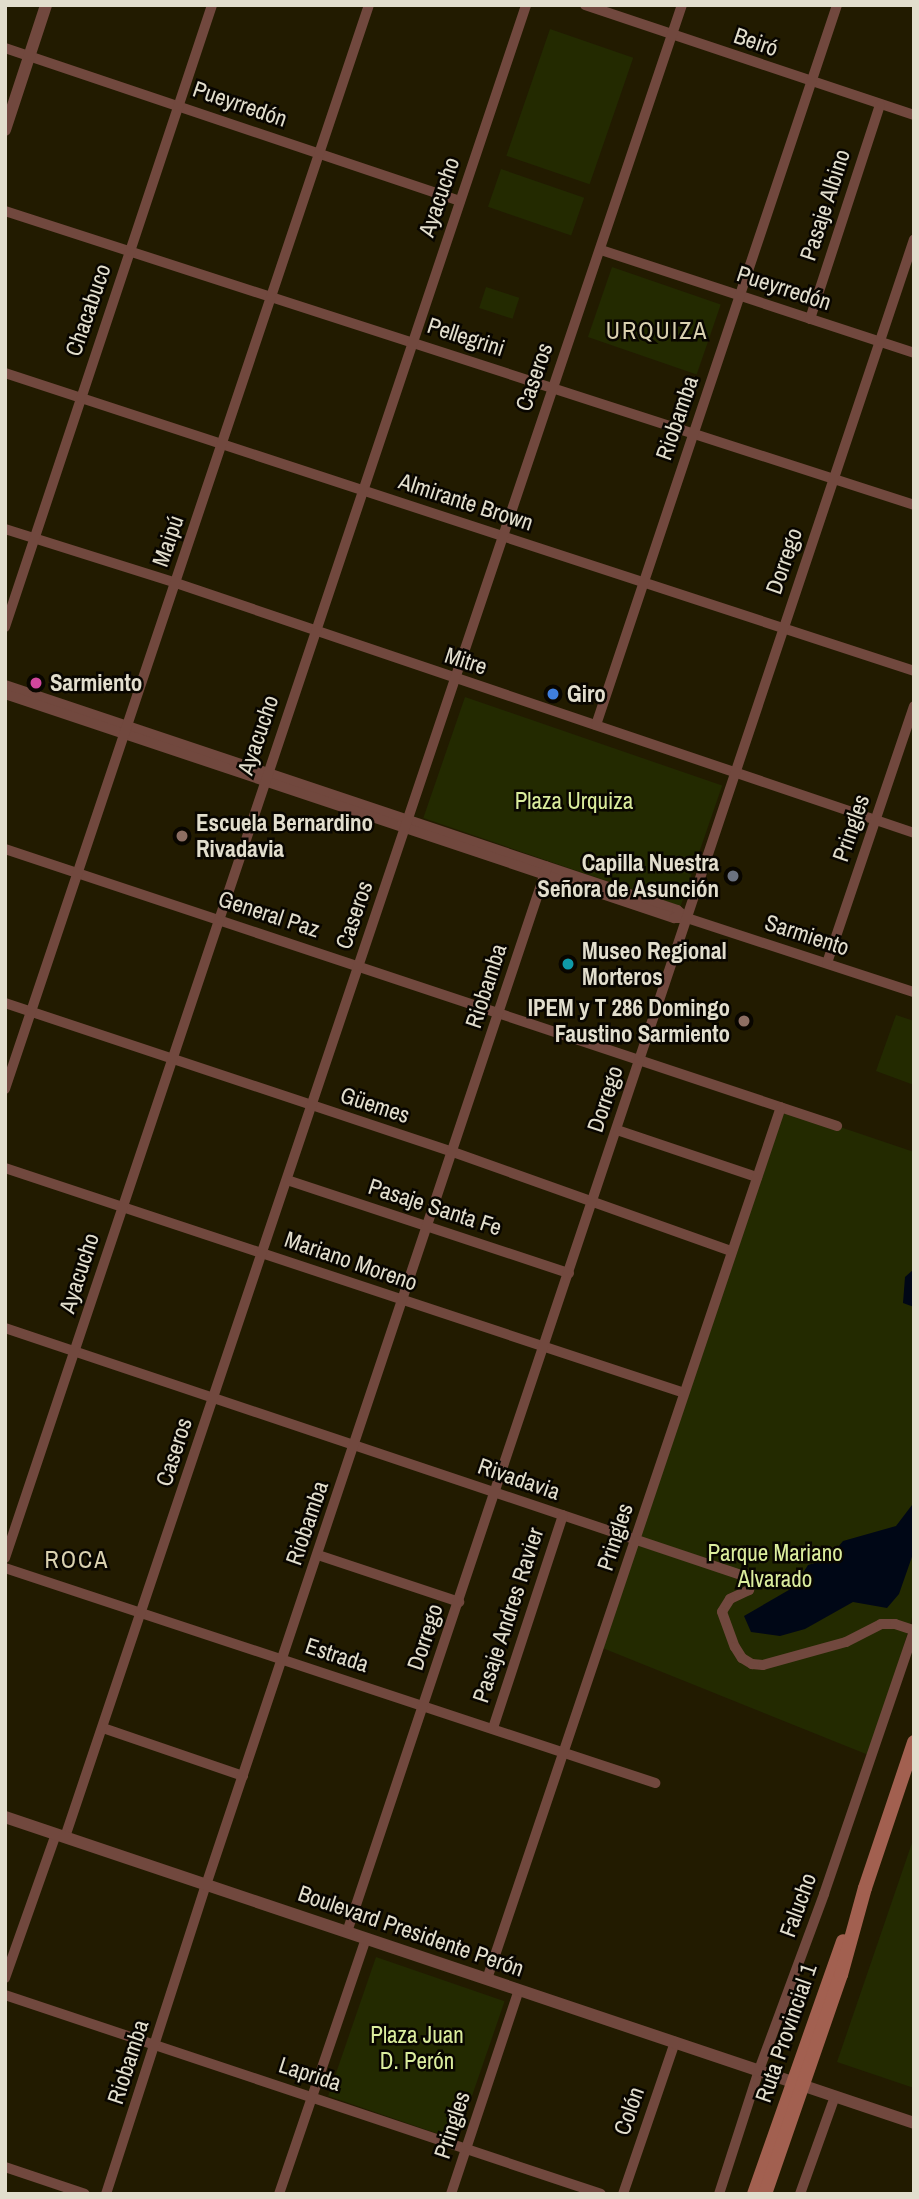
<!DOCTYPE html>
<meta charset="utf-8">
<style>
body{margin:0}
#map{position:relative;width:919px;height:2199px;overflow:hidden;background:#221b00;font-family:"Archivo Narrow",sans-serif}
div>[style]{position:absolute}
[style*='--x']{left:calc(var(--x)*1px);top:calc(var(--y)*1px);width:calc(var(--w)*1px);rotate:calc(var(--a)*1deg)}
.green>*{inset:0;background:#232a00;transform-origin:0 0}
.water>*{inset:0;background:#000716}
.minor>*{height:10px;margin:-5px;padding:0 5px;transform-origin:5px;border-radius:5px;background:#71483e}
.tertiary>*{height:12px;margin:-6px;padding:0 6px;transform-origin:6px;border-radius:6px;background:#71483e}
.secondary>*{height:14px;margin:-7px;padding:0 7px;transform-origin:7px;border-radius:7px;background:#a26050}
.dots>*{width:19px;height:19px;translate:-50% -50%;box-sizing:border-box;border:4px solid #090600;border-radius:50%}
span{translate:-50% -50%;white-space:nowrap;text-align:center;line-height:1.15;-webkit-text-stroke:5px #090600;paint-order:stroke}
.street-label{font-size:23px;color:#e2decd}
.poi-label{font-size:23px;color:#e2decd;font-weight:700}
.left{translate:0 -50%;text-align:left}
.right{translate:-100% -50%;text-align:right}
.park-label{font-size:23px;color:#dbed9d}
.neighbourhood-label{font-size:24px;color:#dad1b0;letter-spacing:2px}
.frame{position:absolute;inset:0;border:7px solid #e2decd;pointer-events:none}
</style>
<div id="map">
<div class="green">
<i style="left:550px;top:29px;width:88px;height:134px;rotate:19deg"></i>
<i style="left:501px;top:169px;width:88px;height:40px;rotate:19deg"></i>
<i style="left:612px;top:267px;width:115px;height:74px;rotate:19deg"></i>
<i style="left:486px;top:287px;width:35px;height:22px;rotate:18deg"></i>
<i style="left:465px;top:697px;width:272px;height:128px;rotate:19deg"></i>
<i style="clip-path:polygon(896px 1015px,914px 1021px,914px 1085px,876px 1071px)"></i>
<i style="clip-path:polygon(781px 1107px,914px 1152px,914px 1611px,871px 1756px,600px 1647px)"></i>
<i style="clip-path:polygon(914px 1837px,914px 2088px,837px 2062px)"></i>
<i style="left:376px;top:1957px;width:136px;height:147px;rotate:19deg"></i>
</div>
<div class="water">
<i style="clip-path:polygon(914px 1269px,914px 1307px,903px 1303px,905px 1277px)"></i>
<i style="clip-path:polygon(914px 1479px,914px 1551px,899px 1594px,887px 1608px,853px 1602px,805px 1629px,780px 1636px,751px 1632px,744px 1616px,794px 1587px,808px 1565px,828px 1559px,843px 1541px,896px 1526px,912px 1505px)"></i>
</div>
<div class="minor">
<i style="--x:585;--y:5;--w:347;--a:18.5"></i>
<i style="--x:5;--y:48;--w:480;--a:18.6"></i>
<i style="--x:5;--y:211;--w:955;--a:17.92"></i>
<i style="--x:601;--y:250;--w:330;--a:18.2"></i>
<i style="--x:810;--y:319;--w:225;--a:-71.9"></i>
<i style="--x:5;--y:373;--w:957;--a:18.15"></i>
<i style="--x:5;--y:529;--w:179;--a:17.5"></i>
<i style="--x:176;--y:583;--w:779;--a:18.71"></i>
<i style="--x:5;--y:627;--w:656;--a:-71.59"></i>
<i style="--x:5;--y:685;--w:709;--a:18.51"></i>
<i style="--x:677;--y:910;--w:13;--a:39"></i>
<i style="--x:5;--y:694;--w:706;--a:18.51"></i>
<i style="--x:674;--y:918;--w:13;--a:0"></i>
<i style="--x:687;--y:918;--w:239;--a:18.1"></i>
<i style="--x:596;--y:725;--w:759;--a:-71.49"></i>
<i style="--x:5;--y:849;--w:877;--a:18.41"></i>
<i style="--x:827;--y:963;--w:271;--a:-71.3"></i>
<i style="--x:5;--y:1003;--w:472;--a:18.4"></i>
<i style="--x:453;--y:1152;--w:295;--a:19.6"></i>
<i style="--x:5;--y:1089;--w:1143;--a:-71.44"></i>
<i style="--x:617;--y:1130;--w:148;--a:18.6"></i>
<i style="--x:5;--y:1168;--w:715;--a:18.33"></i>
<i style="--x:287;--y:1180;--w:297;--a:18.3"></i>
<i style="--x:5;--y:1328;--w:789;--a:18.55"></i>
<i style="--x:753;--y:1579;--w:12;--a:110"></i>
<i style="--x:749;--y:1590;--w:21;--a:155"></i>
<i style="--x:730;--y:1599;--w:15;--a:122"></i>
<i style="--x:722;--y:1612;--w:37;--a:70"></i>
<i style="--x:735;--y:1647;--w:13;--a:58"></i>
<i style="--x:742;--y:1658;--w:12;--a:31"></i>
<i style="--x:752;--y:1664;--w:11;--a:5"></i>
<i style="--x:763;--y:1665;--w:86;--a:-15.5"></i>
<i style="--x:846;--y:1642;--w:39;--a:-27"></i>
<i style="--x:881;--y:1624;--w:14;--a:0"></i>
<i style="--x:895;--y:1624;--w:20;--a:18"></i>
<i style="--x:318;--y:1555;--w:149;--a:18.4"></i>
<i style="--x:5;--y:1558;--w:1638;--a:-71.45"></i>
<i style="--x:5;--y:1568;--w:685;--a:18.3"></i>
<i style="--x:103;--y:1728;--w:148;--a:18.9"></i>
<i style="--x:493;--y:1728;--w:224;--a:-71.8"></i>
<i style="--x:65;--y:1837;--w:1933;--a:-71.39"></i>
<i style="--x:347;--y:1932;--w:1785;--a:-71.48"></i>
<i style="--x:5;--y:1978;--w:153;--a:-70.5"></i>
<i style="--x:487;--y:1979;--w:920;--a:-71.37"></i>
<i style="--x:5;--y:1995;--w:628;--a:18.46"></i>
<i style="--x:5;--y:2167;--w:84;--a:18.6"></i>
<i style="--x:106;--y:2194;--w:325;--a:-72.1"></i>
<i style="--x:206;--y:1885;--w:1074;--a:-71.48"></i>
<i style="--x:279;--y:2194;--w:270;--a:-71.2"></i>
<i style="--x:451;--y:2194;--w:215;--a:-71.6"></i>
<i style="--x:623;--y:2194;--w:161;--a:-71.1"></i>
<i style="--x:719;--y:2194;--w:130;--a:-72.1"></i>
<i style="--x:759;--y:2070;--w:188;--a:-69.7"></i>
<i style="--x:824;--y:1894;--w:278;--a:-71.1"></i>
<i style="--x:800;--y:2194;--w:104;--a:-70.3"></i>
</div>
<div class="tertiary">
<i style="--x:5;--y:130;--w:132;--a:-71.8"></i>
<i style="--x:5;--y:1817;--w:959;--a:18.6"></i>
</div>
<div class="secondary">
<i style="--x:754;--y:2194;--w:268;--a:-70.6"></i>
<i style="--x:765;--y:2194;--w:232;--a:-70.9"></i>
<i style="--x:841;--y:1975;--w:90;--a:-74.6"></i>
<i style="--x:865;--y:1888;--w:154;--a:-71.4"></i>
</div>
<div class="dots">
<i style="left:36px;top:683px;background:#d1479c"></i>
<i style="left:553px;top:694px;background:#3f7fe0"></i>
<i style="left:182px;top:836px;background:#8d6e63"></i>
<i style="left:733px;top:876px;background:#6b7280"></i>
<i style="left:568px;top:964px;background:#0f9aa8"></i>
<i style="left:744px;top:1021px;background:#8d6e63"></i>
</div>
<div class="street-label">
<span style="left:756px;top:42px;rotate:19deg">Beiró</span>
<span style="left:240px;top:104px;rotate:19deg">Pueyrredón</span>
<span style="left:439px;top:197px;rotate:-71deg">Ayacucho</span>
<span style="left:825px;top:205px;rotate:-72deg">Pasaje Albino</span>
<span style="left:784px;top:288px;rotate:18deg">Pueyrredón</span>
<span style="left:88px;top:310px;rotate:-71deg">Chacabuco</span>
<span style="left:466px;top:337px;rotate:18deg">Pellegrini</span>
<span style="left:534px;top:377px;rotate:-71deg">Caseros</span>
<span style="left:677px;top:418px;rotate:-71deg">Riobamba</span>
<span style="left:466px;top:502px;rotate:18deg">Almirante Brown</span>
<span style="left:168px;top:541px;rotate:-71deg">Maipú</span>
<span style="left:784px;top:561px;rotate:-71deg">Dorrego</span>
<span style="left:466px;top:661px;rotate:18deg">Mitre</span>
<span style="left:258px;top:735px;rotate:-71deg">Ayacucho</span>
<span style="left:851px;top:828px;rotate:-71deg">Pringles</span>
<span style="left:269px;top:914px;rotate:18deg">General Paz</span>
<span style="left:354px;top:915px;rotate:-71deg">Caseros</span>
<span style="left:807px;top:935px;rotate:18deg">Sarmiento</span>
<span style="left:486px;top:986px;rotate:-72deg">Riobamba</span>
<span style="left:605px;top:1099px;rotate:-72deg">Dorrego</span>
<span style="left:375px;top:1105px;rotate:18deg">Güemes</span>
<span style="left:435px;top:1207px;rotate:18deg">Pasaje Santa Fe</span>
<span style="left:351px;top:1261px;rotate:19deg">Mariano Moreno</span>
<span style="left:79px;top:1273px;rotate:-72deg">Ayacucho</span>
<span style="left:174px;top:1452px;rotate:-72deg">Caseros</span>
<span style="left:519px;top:1479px;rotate:19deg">Rivadavia</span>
<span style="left:307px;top:1523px;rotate:-71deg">Riobamba</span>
<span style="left:615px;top:1537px;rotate:-72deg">Pringles</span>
<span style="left:508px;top:1615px;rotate:-72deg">Pasaje Andres Ravier</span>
<span style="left:425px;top:1637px;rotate:-72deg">Dorrego</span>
<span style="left:337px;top:1655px;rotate:18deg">Estrada</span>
<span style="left:798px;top:1905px;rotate:-70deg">Falucho</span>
<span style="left:411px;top:1931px;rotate:19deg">Boulevard Presidente Perón</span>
<span style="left:786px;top:2033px;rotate:-71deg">Ruta Provincial 1</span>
<span style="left:128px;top:2062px;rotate:-72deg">Riobamba</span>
<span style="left:310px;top:2074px;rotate:18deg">Laprida</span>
<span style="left:629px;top:2111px;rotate:-71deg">Colón</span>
<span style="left:452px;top:2125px;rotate:-72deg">Pringles</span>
</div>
<div class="poi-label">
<span class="left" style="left:50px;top:683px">Sarmiento</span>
<span class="left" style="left:567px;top:694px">Giro</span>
<span class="left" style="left:196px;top:836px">Escuela Bernardino<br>Rivadavia</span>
<span class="right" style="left:719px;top:876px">Capilla Nuestra<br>Señora de Asunción</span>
<span class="left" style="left:582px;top:964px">Museo Regional<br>Morteros</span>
<span class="right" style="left:730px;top:1021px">IPEM y T 286 Domingo<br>Faustino Sarmiento</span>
</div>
<div class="park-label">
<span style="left:574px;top:801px">Plaza Urquiza</span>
<span style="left:775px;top:1566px">Parque Mariano<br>Alvarado</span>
<span style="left:417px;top:2048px">Plaza Juan<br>D. Perón</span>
</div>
<div class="neighbourhood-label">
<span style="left:657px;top:331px">URQUIZA</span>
<span style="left:77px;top:1560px">ROCA</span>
</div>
<div class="frame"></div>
</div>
